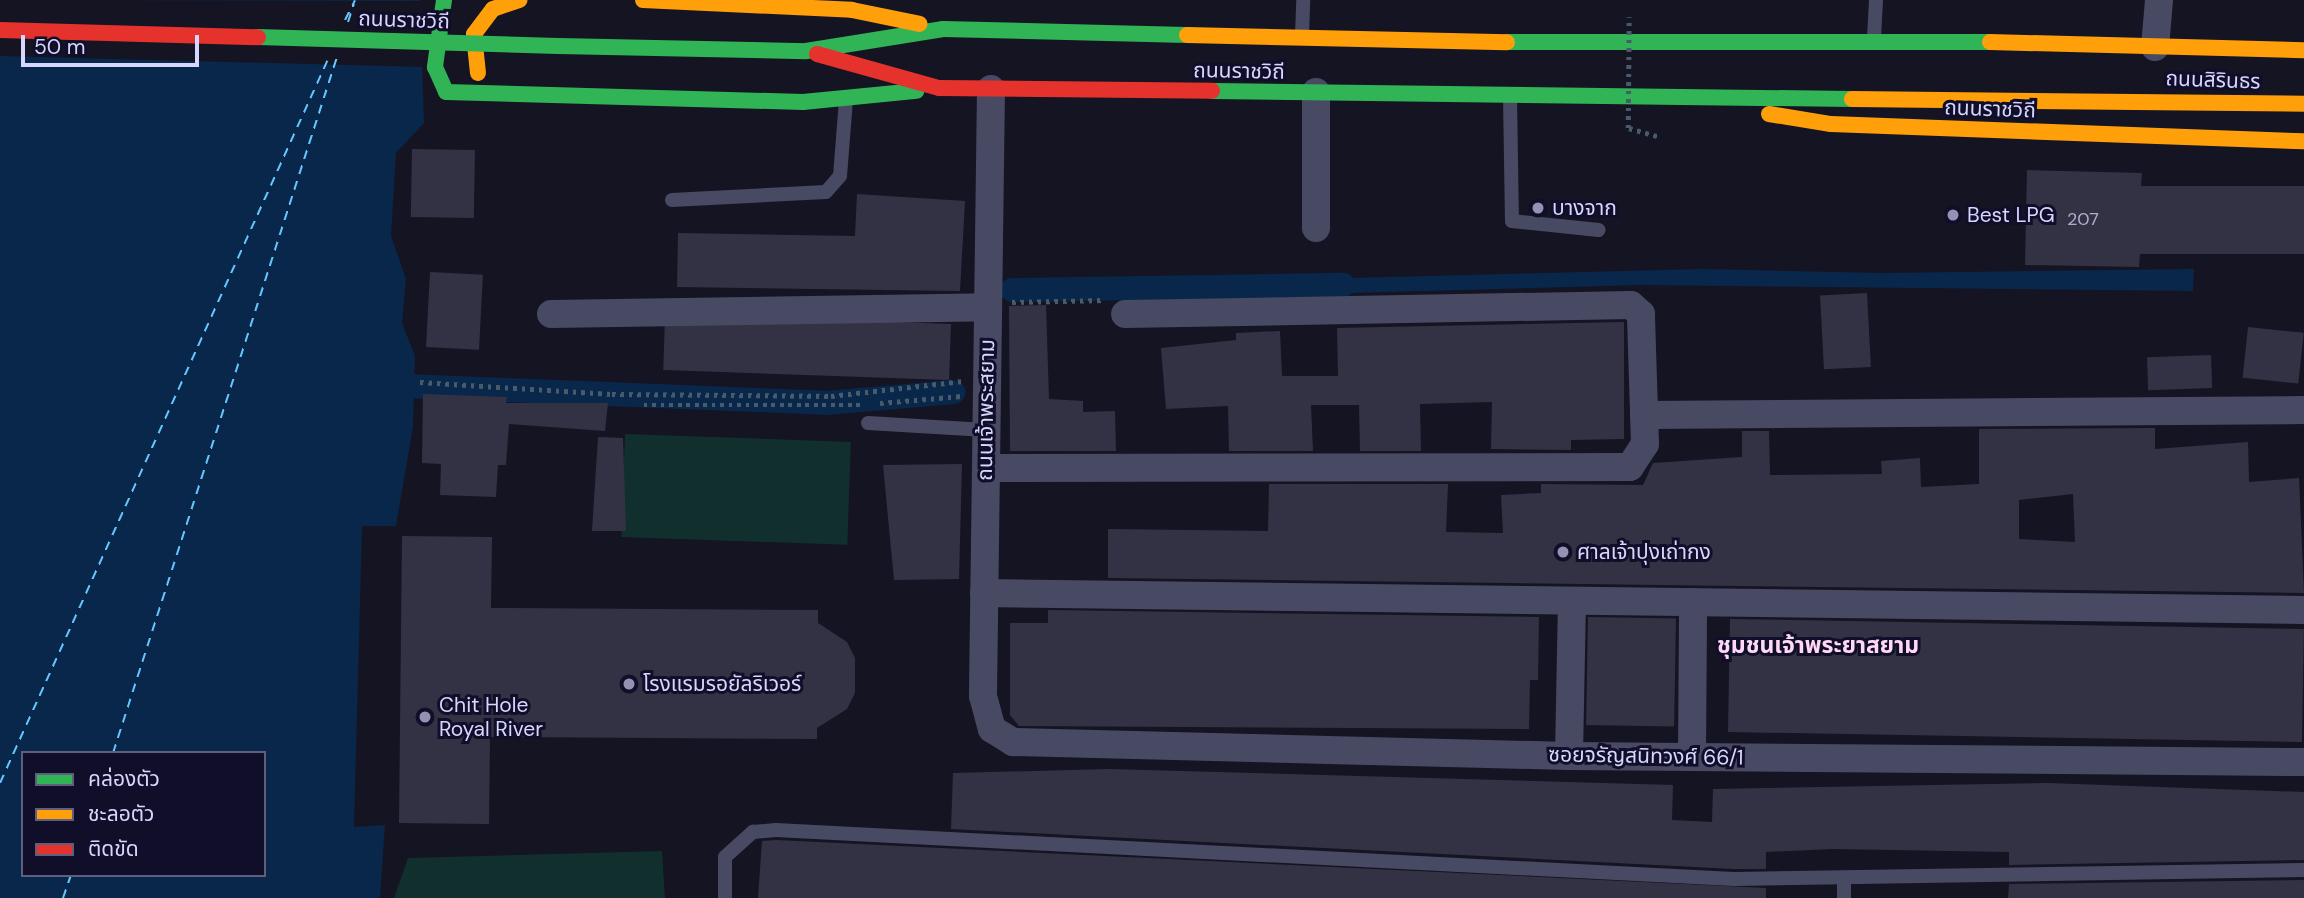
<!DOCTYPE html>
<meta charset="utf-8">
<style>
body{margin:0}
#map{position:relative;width:2304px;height:898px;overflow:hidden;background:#151423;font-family:"DM Sans","Noto Sans Thai",sans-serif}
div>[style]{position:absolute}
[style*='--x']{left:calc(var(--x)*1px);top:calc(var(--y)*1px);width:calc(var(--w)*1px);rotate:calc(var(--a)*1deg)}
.green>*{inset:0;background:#11302d;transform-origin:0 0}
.water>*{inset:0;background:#09274a}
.pier>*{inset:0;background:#151423}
.canal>*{height:24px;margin:-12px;padding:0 12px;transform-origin:12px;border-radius:12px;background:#09274a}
.ferry>*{height:2px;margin-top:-1px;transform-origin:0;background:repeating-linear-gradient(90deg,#64c7ff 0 9px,transparent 0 16px)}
.building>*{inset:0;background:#333245;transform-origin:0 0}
.path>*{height:4.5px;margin-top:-2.25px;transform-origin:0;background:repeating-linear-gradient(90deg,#485b6a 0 3.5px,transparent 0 8.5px)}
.lane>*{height:14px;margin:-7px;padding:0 7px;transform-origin:7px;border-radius:7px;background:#484a64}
.street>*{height:28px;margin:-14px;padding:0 14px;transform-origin:14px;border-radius:14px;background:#484a64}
.fast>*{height:16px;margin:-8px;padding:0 8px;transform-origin:8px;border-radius:8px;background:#30b455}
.slow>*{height:16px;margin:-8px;padding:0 8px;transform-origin:8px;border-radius:8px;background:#ff9f0a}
.jam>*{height:16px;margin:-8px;padding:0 8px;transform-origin:8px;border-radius:8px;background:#e5322d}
.path-bridge>*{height:4.5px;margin-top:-2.25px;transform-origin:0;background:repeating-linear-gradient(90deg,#485b6a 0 3.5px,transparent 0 8.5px)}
.fast-bridge>*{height:16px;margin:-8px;padding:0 8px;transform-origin:8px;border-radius:8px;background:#30b455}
.jam-bridge>*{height:16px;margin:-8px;padding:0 8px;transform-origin:8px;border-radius:8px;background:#e5322d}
.dots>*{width:19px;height:19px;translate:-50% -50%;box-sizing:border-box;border:4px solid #100e29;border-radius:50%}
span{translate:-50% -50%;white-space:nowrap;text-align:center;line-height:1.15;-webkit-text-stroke:6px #100e29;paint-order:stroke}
.number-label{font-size:18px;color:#aeadd0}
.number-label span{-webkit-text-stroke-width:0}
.street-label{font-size:21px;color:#d7d6ff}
.poi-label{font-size:21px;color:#d7d6ff}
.left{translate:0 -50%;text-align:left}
.neighbourhood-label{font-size:23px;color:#ffd8f5;font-weight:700}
.legend{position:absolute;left:21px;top:751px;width:245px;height:126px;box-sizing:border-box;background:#100e29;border:2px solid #605e7f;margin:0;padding:9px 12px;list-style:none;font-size:21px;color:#d7d6ff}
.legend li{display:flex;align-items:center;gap:14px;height:35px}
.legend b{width:35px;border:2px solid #605e7f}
.scale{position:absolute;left:21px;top:35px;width:178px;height:32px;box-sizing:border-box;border:4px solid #d7d6ff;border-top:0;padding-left:9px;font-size:21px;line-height:24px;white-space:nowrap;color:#d7d6ff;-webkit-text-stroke:5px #100e29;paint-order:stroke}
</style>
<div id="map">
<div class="green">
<i style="left:625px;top:434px;width:226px;height:103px;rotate:2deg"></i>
<i style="clip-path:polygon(662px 851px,665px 898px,394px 898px,408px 858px)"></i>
</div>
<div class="water">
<i style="clip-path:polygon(evenodd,0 0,420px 0,424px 123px,396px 153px,391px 236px,406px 279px,402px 323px,415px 356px,413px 426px,396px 526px,362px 526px,354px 827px,385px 825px,380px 898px,0 898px,0 0,23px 753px,264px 753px,264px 875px,23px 875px,23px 753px)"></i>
<i style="clip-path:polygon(1703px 269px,1884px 273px,2194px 269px,2193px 291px,1641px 285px,1313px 294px,1311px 279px)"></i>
</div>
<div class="pier">
<i style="clip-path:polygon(0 0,423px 1px,425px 67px,0 56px)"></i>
</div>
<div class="canal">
<i style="--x:1012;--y:290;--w:331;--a:-0.9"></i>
<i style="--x:382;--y:385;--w:444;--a:2.3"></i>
<i style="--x:826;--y:403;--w:128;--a:-4.9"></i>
</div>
<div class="ferry">
<i style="--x:345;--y:20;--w:22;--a:-63"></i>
<i style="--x:348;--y:22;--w:19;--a:-72"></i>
<i style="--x:113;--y:753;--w:731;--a:-72.16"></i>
<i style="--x:0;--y:783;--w:797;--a:-65.62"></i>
<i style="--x:63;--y:898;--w:24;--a:-71"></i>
</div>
<div class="building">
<i style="left:412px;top:149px;width:63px;height:68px;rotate:1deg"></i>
<i style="clip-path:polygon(2027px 170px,2142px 173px,2141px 186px,2304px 186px,2304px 254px,2140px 254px,2139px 267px,2025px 265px)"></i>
<i style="clip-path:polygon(857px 194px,965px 201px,960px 291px,677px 287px,678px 233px,855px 236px)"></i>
<i style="left:430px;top:272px;width:53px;height:75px;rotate:3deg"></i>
<i style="left:1867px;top:293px;width:74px;height:47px;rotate:87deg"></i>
<i style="clip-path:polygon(1046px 305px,1049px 399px,1083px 401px,1083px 412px,1115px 411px,1116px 451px,1010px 451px,1009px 306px)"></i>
<i style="clip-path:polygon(1624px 322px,1624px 439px,1571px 440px,1571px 450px,1491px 449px,1492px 402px,1420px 404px,1421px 451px,1360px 451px,1359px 405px,1311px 405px,1313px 451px,1229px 451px,1228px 406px,1166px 409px,1161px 348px,1236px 340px,1236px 333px,1280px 331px,1282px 376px,1338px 376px,1337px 328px)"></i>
<i style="left:951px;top:324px;width:56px;height:286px;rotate:92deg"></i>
<i style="left:2248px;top:327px;width:56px;height:51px;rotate:6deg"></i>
<i style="left:2211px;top:355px;width:33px;height:64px;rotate:88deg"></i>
<i style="clip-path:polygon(423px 394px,507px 397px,506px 403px,608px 403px,605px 431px,509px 424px,506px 465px,498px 465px,496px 497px,440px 495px,441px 464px,422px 463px)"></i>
<i style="clip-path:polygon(evenodd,2155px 428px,2155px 449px,2248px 442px,2249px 482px,2299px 478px,2304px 593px,1108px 578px,1108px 529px,1268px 531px,1269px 484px,1448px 484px,1446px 532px,1503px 533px,1501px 495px,1541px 493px,1541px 484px,1643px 485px,1653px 463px,1742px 457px,1742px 431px,1769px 431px,1770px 475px,1882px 474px,1881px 461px,1920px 458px,1921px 487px,1979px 484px,1979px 429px,2155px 428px,2073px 494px,2075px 542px,2019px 539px,2019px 500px,2073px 494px)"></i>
<i style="clip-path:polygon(598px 437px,623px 438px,626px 531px,592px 531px)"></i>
<i style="clip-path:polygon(962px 464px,959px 579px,894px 580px,883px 465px)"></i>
<i style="clip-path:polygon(402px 536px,492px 537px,491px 608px,818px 610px,818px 623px,847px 642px,855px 658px,855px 693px,847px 709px,817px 728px,817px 739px,490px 737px,489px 824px,399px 823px)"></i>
<i style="clip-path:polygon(1048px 610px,1539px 617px,1538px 680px,1530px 680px,1529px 729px,1019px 726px,1010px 715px,1010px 623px,1048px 623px)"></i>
<i style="left:1588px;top:617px;width:88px;height:108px;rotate:1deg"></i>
<i style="left:1730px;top:619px;width:574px;height:113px;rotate:1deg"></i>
<i style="clip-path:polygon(1109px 769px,1673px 785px,1672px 820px,1712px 822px,1713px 789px,2047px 783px,2304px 792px,2304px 860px,2009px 865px,2009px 852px,1833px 849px,1766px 852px,1766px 869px,1734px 869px,951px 829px,953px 773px)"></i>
<i style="clip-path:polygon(776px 840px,1766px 888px,1766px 898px,758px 898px,762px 841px)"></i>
<i style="clip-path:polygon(2304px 880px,2304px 898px,2008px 898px,2009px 884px)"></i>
</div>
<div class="path">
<i style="--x:1629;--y:128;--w:33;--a:16"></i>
<i style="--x:1012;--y:302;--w:93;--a:-1.2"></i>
<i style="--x:420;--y:382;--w:192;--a:3.6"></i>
<i style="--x:612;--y:394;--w:219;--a:0.5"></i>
<i style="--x:831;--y:396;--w:133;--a:-6.5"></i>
<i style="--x:880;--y:403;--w:82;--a:-4.9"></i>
<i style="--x:644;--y:405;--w:217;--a:0"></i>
</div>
<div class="lane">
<i style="--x:1302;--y:36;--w:36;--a:-88"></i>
<i style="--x:1874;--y:38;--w:38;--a:-87"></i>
<i style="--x:1510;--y:96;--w:125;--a:89.1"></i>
<i style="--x:1512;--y:221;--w:87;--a:5.9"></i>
<i style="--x:672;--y:200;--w:154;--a:-3"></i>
<i style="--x:826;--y:192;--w:21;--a:-49"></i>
<i style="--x:840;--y:176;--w:77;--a:-85.5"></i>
<i style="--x:868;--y:423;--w:118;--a:3.4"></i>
<i style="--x:725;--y:898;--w:41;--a:-90"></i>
<i style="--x:725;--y:857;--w:38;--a:-42"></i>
<i style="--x:753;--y:832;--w:23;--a:-5"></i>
<i style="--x:776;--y:830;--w:959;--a:2.93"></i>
<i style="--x:1734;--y:879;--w:570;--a:-0.9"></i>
<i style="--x:1844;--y:898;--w:18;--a:-90"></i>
</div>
<div class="street">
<i style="--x:2155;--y:47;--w:47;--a:-85.1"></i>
<i style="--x:991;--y:89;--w:607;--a:90.76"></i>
<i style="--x:983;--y:696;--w:34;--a:75"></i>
<i style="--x:992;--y:729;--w:25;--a:32"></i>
<i style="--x:1013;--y:742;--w:556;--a:1.44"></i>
<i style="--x:1569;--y:756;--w:735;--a:0.47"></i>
<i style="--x:1316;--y:92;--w:136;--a:90"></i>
<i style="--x:551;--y:314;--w:437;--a:-0.9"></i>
<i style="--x:1644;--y:415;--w:660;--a:-0.43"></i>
<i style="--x:986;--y:468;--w:644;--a:-0.09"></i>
<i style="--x:1630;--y:467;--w:27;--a:-57"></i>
<i style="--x:1645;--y:444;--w:130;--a:-91.8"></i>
<i style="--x:1641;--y:314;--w:13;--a:-138"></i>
<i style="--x:1631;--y:305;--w:506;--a:178.98"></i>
<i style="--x:984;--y:593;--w:1320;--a:0.74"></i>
<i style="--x:1569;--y:756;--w:155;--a:-88.9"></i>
<i style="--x:1692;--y:756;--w:154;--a:-89.6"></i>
</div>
<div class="fast">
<i style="--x:444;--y:0;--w:68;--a:97.7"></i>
<i style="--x:435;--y:67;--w:27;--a:66"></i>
<i style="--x:446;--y:92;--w:357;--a:1.6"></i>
<i style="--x:803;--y:102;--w:114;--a:-5.6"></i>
<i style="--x:1507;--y:42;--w:483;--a:0"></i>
<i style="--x:558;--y:46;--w:248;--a:1.2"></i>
<i style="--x:806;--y:51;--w:139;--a:-9.1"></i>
<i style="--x:943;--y:29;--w:244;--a:1.4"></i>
<i style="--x:1212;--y:91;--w:640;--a:0.72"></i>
</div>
<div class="slow">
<i style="--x:643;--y:0;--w:209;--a:2.7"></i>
<i style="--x:852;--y:10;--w:69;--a:11.6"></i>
<i style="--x:1187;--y:35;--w:320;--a:1.3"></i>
<i style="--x:1990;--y:42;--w:314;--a:1.5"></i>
<i style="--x:478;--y:73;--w:39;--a:-96"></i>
<i style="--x:474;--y:34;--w:31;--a:-53"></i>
<i style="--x:493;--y:9;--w:28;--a:-19"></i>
<i style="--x:1852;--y:99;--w:452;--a:0.6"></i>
<i style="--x:1769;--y:114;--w:63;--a:9.2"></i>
<i style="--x:1831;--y:124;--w:473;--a:2.1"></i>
</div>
<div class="jam">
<i style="--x:817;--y:54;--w:127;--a:15.6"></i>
<i style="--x:939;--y:88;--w:273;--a:0.6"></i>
</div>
<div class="path-bridge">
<i style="--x:1628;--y:128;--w:111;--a:-89.5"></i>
</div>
<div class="fast-bridge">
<i style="--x:258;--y:37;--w:300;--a:1.7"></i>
</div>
<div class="jam-bridge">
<i style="--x:0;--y:30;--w:258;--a:1.6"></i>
</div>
<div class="dots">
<i style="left:1538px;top:208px;background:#9392b2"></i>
<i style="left:1953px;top:215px;background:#9392b2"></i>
<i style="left:1563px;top:552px;background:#9392b2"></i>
<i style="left:629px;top:684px;background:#9392b2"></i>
<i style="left:425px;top:717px;background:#9392b2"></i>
</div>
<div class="number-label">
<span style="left:2083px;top:219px">207</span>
</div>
<div class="street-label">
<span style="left:404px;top:20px;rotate:2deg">ถนนราชวิถี</span>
<span style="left:1239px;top:71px;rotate:1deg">ถนนราชวิถี</span>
<span style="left:2213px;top:80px;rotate:2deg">ถนนสิรินธร</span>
<span style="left:1990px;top:109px;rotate:2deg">ถนนราชวิถี</span>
<span style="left:986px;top:410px;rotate:-89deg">ถนนเจ้าพระสยาม</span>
<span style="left:1646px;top:756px;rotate:1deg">ซอยจรัญสนิทวงศ์ 66/1</span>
</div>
<div class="poi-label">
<span class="left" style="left:1552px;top:208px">บางจาก</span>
<span class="left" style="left:1967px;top:215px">Best LPG</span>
<span class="left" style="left:1577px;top:552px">ศาลเจ้าปุงเถ่ากง</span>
<span class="left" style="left:643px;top:684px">โรงแรมรอยัลริเวอร์</span>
<span class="left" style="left:439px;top:717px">Chit Hole<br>Royal River</span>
</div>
<div class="neighbourhood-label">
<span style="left:1818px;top:645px">ชุมชนเจ้าพระยาสยาม</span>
</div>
<ul class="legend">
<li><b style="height:9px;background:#30b455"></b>คล่องตัว</li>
<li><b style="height:9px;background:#ff9f0a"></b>ชะลอตัว</li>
<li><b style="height:9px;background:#e5322d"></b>ติดขัด</li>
</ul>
<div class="scale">50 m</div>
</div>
